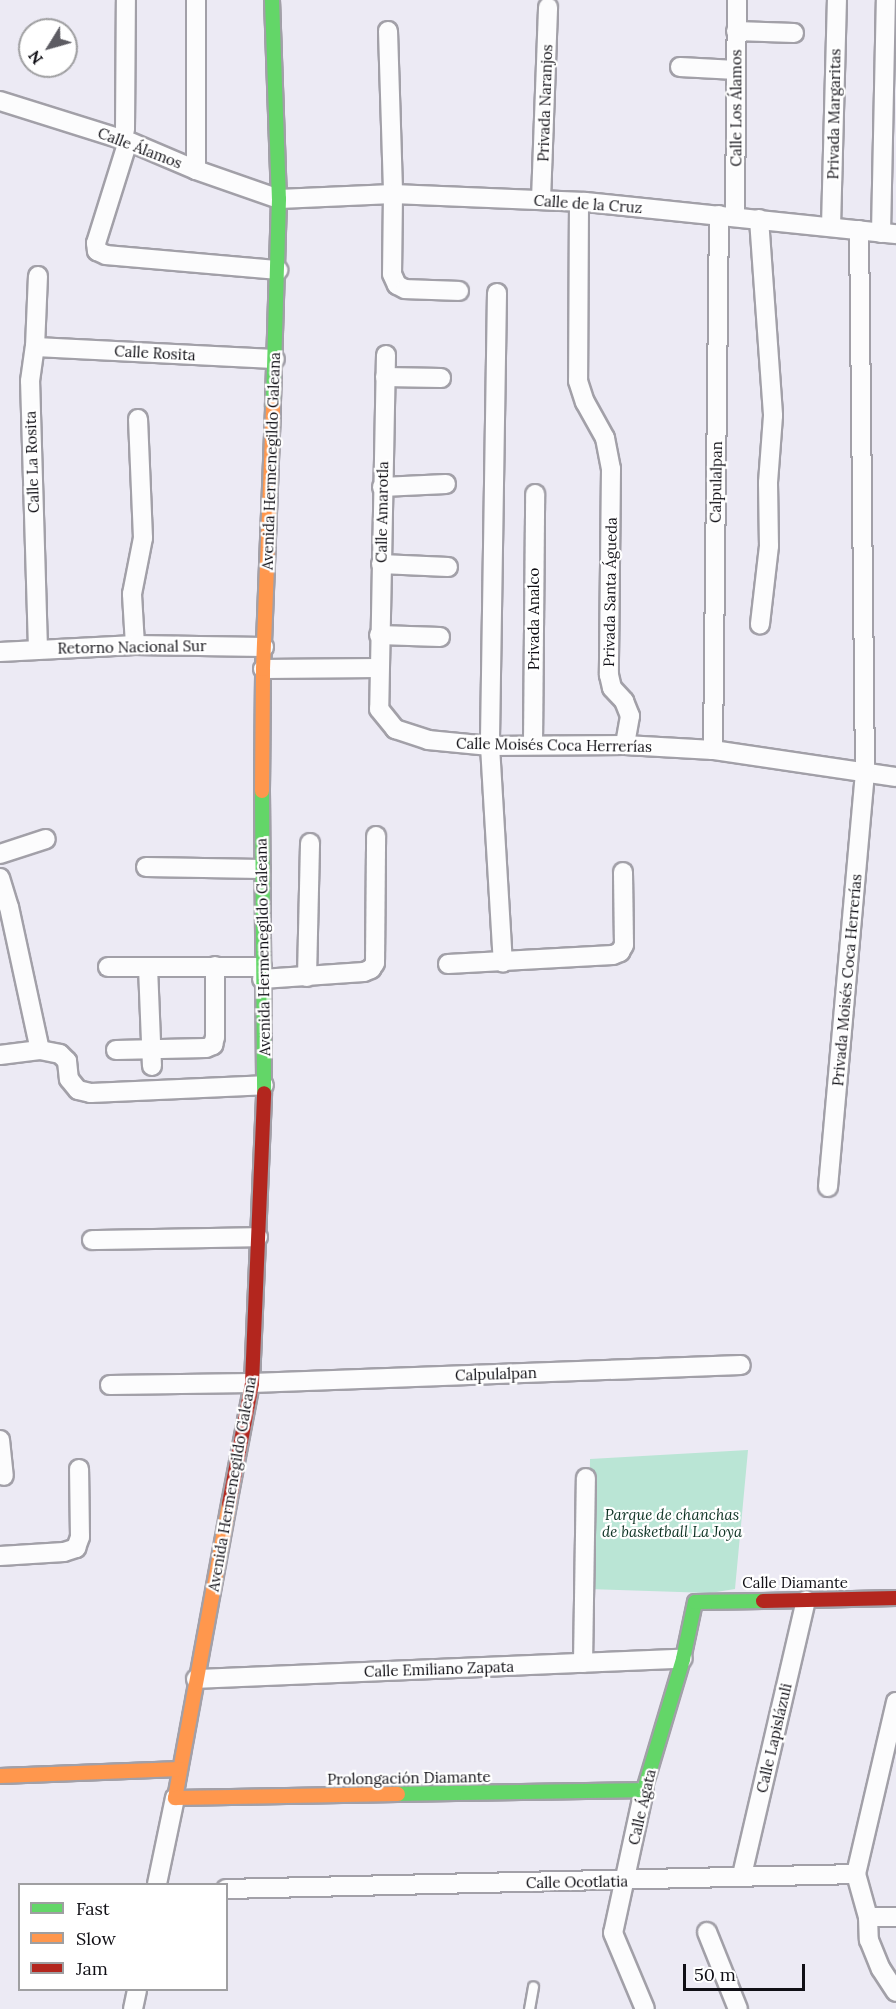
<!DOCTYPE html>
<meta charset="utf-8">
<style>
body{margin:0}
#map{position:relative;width:896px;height:2009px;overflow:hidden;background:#eceaf4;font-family:Lora,serif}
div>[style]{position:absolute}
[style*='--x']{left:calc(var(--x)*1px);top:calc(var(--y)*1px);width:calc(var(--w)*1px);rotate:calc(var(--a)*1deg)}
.green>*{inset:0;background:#bae5d5}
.roads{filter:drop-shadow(2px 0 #a2a0a8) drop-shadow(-2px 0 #a2a0a8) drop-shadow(0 2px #a2a0a8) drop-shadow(0 -2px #a2a0a8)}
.lane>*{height:9px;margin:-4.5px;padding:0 4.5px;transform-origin:4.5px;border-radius:4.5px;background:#fcfcfd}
.street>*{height:18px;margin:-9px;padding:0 9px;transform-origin:9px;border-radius:9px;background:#fcfcfd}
.fast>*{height:14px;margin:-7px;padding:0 7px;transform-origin:7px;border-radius:7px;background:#63d668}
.slow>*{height:14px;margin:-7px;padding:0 7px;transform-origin:7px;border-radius:7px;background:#ff974d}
.jam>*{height:14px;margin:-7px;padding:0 7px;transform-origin:7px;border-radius:7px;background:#b3261e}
span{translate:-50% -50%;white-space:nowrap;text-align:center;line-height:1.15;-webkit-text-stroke:4.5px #fff;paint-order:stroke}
.street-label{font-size:15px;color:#100f15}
.park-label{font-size:15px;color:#0c3122;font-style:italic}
.legend{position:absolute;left:18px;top:1883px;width:210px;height:108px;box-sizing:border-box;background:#fff;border:2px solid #9f9fa1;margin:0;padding:8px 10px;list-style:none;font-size:18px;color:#100f15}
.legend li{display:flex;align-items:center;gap:12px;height:30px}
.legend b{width:30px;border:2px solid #9f9fa1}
.north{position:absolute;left:18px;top:18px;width:60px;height:60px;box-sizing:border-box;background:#fff;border:2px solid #9f9fa1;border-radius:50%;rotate:233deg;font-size:16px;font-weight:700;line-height:24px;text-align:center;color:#100f15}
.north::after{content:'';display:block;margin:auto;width:21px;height:27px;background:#5d5c63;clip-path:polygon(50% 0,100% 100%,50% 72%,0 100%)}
.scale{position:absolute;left:683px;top:1964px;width:122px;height:27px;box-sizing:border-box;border:3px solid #100f15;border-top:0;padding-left:8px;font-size:18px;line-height:21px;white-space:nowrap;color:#100f15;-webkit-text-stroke:4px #fff;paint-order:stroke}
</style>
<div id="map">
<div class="green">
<i style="clip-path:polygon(748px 1450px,735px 1589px,710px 1593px,588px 1589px,590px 1459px)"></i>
</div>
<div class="roads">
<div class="lane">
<i style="--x:529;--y:2009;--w:23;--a:-80"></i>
</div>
<div class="street">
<i style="--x:388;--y:31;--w:163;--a:88.2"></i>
<i style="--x:393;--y:194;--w:80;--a:90.7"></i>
<i style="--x:392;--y:274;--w:12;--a:66"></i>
<i style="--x:397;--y:285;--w:9;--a:27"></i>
<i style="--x:405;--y:289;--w:54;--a:2.1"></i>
<i style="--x:736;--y:31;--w:58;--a:2"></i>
<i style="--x:680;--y:67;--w:56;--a:3.1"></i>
<i style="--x:0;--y:101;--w:134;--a:17.4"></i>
<i style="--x:128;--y:141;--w:74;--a:23.1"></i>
<i style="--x:196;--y:170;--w:88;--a:19.3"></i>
<i style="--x:279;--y:199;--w:114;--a:-2.5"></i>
<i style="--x:393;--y:194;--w:192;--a:2.4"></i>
<i style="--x:585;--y:202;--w:313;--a:5.9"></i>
<i style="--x:125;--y:130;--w:130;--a:-89.6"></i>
<i style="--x:128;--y:141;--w:107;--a:107.4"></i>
<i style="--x:96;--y:243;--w:8;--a:83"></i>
<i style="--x:97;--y:251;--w:10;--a:24"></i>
<i style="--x:106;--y:255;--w:173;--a:5"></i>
<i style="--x:196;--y:170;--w:170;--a:-90"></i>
<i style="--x:541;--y:200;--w:193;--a:-87.9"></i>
<i style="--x:579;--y:202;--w:179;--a:90.3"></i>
<i style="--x:578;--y:381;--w:22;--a:72"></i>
<i style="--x:585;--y:402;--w:41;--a:60.9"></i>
<i style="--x:605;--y:438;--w:32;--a:79"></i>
<i style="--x:611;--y:469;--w:206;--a:90.6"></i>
<i style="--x:609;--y:675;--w:13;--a:77"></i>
<i style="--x:612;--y:688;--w:18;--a:47"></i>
<i style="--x:624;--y:701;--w:16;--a:68"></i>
<i style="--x:630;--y:716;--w:29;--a:100"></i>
<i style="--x:735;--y:216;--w:216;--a:-89.5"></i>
<i style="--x:759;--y:219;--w:197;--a:85.9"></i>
<i style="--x:773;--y:416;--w:67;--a:94.3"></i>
<i style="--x:768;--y:483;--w:63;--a:89.1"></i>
<i style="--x:769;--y:546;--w:79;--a:96.6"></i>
<i style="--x:831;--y:227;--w:227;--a:-88.5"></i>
<i style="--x:881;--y:233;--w:233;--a:-88.8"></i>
<i style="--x:497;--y:293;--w:453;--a:90.9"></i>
<i style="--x:490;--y:746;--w:217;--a:86.6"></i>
<i style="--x:35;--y:347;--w:240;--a:2.9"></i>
<i style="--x:386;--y:355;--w:354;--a:91.1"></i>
<i style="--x:379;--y:709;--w:26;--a:51"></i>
<i style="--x:395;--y:729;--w:35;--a:18"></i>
<i style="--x:428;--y:740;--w:62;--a:5.5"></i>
<i style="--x:490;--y:746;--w:135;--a:-0.4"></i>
<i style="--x:625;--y:745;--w:88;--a:3.3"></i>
<i style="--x:713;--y:750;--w:185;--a:8.4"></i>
<i style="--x:385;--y:377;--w:56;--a:1"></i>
<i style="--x:382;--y:487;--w:64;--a:-2.7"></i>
<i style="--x:381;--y:564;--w:67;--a:2.6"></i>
<i style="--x:379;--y:635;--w:61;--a:1.9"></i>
<i style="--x:135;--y:645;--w:51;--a:-93.4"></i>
<i style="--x:132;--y:594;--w:57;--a:-78.9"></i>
<i style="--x:143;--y:538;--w:119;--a:-92.4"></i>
<i style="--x:38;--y:649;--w:268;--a:-91.7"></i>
<i style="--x:30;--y:381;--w:34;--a:-82"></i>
<i style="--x:35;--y:347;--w:71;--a:-87.6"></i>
<i style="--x:0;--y:652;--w:135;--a:-3"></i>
<i style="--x:135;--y:645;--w:129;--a:0.9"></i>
<i style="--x:263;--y:669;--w:116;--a:-0.5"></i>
<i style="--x:533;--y:744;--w:250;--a:-89.5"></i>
<i style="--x:713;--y:750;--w:535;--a:-89.36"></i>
<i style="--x:0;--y:854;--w:48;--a:-18.1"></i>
<i style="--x:146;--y:867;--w:115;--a:1"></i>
<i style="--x:0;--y:878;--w:30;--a:73"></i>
<i style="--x:9;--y:907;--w:146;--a:77.8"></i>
<i style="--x:448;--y:964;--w:165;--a:-3.1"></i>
<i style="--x:613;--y:955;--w:8;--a:-23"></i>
<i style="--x:620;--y:952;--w:8;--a:-60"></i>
<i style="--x:624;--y:945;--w:73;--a:-90.8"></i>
<i style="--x:108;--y:967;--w:154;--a:0"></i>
<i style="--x:148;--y:967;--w:99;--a:87.7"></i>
<i style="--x:307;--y:977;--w:134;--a:-88.7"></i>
<i style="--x:262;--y:979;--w:102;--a:-3.9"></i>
<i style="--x:364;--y:972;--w:8;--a:-23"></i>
<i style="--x:371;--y:969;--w:7;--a:-56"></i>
<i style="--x:375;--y:963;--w:127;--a:-89.5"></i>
<i style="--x:116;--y:1050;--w:90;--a:-1.3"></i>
<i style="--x:206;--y:1048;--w:8;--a:-23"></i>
<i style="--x:213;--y:1045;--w:8;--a:-76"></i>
<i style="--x:215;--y:1037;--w:71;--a:-90"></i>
<i style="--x:0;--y:1055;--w:40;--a:-7.1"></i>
<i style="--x:40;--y:1050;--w:20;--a:11"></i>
<i style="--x:60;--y:1054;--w:10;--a:45"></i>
<i style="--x:67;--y:1061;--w:18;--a:84"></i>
<i style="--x:69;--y:1079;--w:14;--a:51"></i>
<i style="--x:78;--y:1090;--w:13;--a:13"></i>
<i style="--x:91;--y:1093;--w:173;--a:-2.6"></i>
<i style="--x:828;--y:1187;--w:416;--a:-84.9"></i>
<i style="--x:865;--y:773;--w:543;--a:-90.63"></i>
<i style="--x:92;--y:1240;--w:166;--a:-1"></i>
<i style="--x:110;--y:1385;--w:142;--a:-0.8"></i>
<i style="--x:252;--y:1383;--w:489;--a:-2.1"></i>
<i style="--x:0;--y:1440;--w:36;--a:84"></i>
<i style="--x:0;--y:1556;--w:64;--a:-3.6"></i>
<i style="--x:64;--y:1552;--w:13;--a:-18"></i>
<i style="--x:76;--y:1548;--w:12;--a:-70"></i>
<i style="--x:80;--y:1537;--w:68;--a:-90.8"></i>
<i style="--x:583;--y:1663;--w:185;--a:-89.1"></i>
<i style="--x:196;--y:1679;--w:487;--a:-2.4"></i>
<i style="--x:896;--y:1702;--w:177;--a:103.1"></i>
<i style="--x:856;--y:1874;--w:45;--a:74.4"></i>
<i style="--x:868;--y:1917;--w:23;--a:88"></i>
<i style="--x:869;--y:1940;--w:31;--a:68"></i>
<i style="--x:881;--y:1969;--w:27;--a:57"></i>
<i style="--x:644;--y:1790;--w:146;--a:102.2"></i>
<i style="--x:613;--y:1933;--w:82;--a:67.2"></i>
<i style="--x:742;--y:1875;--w:282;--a:-76.9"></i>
<i style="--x:157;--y:1884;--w:88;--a:-78.2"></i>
<i style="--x:226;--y:1889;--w:630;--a:-1.36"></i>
<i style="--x:868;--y:1917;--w:28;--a:0"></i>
<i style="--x:707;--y:1932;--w:83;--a:68.1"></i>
<i style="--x:133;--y:2009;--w:19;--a:-78"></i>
</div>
<div class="fast">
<i style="--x:272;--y:0;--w:199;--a:88"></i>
<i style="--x:279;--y:199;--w:208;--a:91.7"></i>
<i style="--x:262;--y:791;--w:302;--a:89.6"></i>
<i style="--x:398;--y:1794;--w:246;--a:-0.9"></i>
<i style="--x:644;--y:1790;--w:137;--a:-73.4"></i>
<i style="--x:683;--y:1659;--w:58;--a:-78.1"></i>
<i style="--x:695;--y:1602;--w:68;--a:-0.8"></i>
</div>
<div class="slow">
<i style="--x:262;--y:791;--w:122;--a:-89.5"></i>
<i style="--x:263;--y:669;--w:262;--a:-87.8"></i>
<i style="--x:229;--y:1504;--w:299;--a:100.4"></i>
<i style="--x:175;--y:1798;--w:223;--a:-1"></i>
<i style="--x:0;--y:1776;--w:180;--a:-2.2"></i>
</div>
<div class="jam">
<i style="--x:229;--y:1504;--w:123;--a:-79.2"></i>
<i style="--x:252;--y:1383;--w:290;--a:-87.6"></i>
<i style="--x:763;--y:1601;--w:133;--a:-1.3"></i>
</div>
</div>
<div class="street-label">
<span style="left:545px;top:103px;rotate:-88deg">Privada Naranjos</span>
<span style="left:736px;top:108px;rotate:-90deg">Calle Los Álamos</span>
<span style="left:834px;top:114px;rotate:-89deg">Privada Margaritas</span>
<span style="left:140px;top:148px;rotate:21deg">Calle Álamos</span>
<span style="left:588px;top:204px;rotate:4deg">Calle de la Cruz</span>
<span style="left:155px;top:353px;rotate:3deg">Calle Rosita</span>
<span style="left:271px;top:461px;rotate:-88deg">Avenida Hermenegildo Galeana</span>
<span style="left:32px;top:462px;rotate:-92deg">Calle La Rosita</span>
<span style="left:716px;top:482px;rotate:-89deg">Calpulalpan</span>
<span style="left:382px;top:512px;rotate:-89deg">Calle Amarotla</span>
<span style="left:610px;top:592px;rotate:-89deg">Privada Santa Águeda</span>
<span style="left:534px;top:619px;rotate:-90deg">Privada Analco</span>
<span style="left:132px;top:647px;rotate:-1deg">Retorno Nacional Sur</span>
<span style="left:554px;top:745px;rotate:1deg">Calle Moisés Coca Herrerías</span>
<span style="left:263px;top:947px;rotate:-91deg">Avenida Hermenegildo Galeana</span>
<span style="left:847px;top:980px;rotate:-85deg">Privada Moisés Coca Herrerías</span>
<span style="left:496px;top:1374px;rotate:-2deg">Calpulalpan</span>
<span style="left:232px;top:1484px;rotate:-80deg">Avenida Hermenegildo Galeana</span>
<span style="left:795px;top:1583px">Calle Diamante</span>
<span style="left:439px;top:1669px;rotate:-2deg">Calle Emiliano Zapata</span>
<span style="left:774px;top:1738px;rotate:-77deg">Calle Lapislázuli</span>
<span style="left:409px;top:1778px;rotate:-1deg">Prolongación Diamante</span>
<span style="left:642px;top:1807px;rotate:-77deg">Calle Ágata</span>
<span style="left:577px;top:1882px;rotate:-1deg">Calle Ocotlatia</span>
</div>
<div class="park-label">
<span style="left:672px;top:1523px">Parque de chanchas<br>de basketball La Joya</span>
</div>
<ul class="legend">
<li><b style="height:8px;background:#63d668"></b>Fast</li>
<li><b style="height:8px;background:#ff974d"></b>Slow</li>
<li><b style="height:8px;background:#b3261e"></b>Jam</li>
</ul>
<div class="north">N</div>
<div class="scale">50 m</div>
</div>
